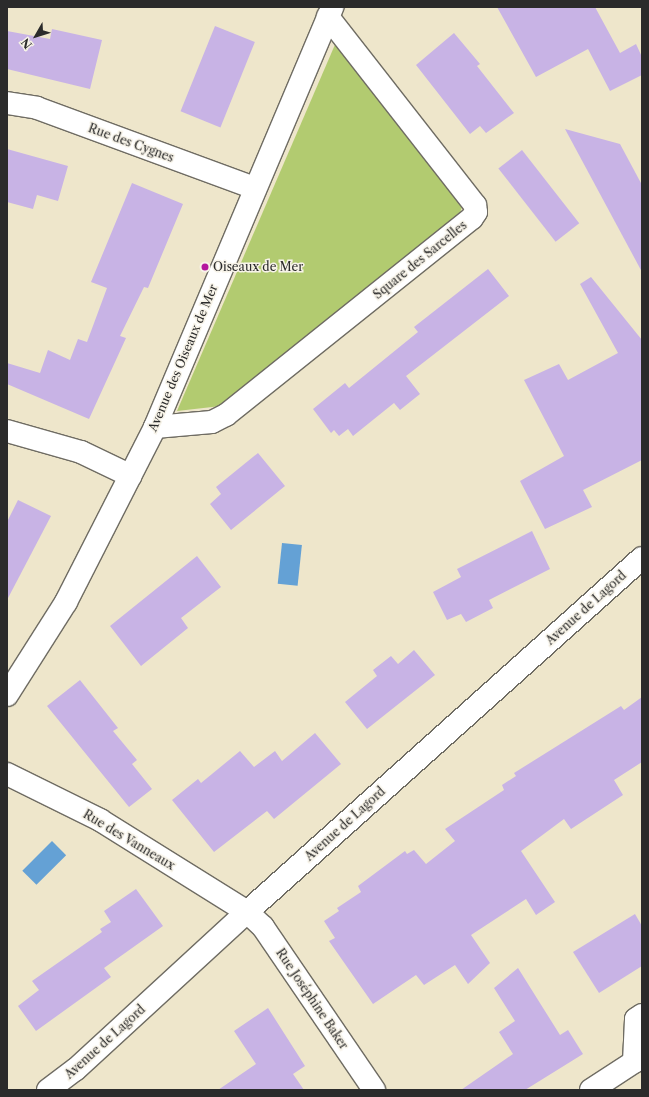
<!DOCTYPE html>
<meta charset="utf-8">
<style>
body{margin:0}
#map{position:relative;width:649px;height:1097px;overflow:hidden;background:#eee6cb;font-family:"Libre Caslon Text",serif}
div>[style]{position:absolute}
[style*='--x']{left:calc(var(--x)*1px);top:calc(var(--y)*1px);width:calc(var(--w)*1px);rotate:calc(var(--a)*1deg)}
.green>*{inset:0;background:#b2cb70}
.water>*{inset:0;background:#64a1d5;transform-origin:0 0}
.building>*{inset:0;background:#c8b3e5;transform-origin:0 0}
.roads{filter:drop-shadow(1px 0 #6f6c63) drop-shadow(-1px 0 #6f6c63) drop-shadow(0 1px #6f6c63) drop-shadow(0 -1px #6f6c63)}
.minor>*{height:22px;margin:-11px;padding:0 11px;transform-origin:11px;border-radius:11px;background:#fff}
.dots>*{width:11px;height:11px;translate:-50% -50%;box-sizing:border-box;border:2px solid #f7f3e8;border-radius:50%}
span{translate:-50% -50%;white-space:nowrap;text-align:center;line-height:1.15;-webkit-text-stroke:3px #f7f3e8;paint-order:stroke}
.street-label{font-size:12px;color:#2b2b2b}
.poi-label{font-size:12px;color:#2b2b2b}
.left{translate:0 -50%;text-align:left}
.frame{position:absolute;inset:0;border:8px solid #2b2b2b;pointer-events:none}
.north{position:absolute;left:16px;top:16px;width:40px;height:40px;-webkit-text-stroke:3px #f7f3e8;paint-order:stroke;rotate:231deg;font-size:11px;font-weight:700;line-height:16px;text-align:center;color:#2b2b2b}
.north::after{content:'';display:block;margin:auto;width:14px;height:18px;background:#2b2b2b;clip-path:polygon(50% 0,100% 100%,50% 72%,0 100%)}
</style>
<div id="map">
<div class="green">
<i style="clip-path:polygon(337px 40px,460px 198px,462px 207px,460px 213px,455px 220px,221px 406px,177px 411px)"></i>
</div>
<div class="water">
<i style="left:282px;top:543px;width:20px;height:41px;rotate:6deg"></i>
<i style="left:52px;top:841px;width:20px;height:42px;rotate:45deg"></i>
</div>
<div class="building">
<i style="clip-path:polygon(497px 7px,595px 7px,620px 53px,636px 44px,642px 57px,642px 75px,610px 91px,588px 49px,536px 77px)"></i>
<i style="left:215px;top:26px;width:43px;height:92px;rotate:22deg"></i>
<i style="clip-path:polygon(52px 29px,102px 40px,90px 89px,7px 69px,7px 31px,50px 39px)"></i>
<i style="clip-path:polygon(454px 33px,480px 64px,477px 66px,514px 113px,486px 133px,480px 126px,470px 134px,416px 65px)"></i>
<i style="clip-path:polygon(565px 129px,620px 144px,642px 185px,642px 272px)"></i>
<i style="clip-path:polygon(7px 149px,68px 166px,58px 201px,37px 195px,33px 209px,7px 202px)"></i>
<i style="left:522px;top:150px;width:93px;height:30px;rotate:52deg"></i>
<i style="clip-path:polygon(132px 183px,183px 204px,148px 288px,144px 287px,120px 336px,126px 338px,89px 419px,7px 384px,7px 363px,40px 373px,48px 350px,70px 360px,78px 339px,87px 342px,107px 288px,91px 282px)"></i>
<i style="clip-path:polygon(488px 269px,509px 296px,406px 376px,420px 394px,400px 410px,394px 403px,353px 436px,348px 429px,339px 436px,334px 430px,331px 433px,313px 409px,345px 383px,349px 388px,418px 332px,414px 327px)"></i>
<i style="clip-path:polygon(591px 277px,642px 340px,642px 460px,583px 490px,592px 507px,545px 529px,520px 481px,564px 456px,524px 380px,559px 364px,568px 380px,618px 353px,580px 284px)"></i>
<i style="clip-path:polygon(258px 453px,285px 486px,231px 530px,210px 504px,221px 494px,216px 487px)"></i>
<i style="clip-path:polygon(18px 500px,51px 516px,7px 600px,7px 522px)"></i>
<i style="clip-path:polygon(532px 531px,550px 569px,489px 600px,493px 608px,466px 622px,461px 614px,447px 620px,433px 592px,461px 577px,457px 569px)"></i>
<i style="clip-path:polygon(197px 556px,221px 587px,181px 618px,188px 628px,141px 666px,110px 626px)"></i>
<i style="clip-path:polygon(414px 650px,435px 675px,367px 729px,345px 702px,377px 676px,373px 670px,391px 656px,398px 664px)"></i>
<i style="clip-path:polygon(80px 680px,118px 728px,113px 731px,137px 760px,132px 764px,152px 789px,129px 807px,47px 706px)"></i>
<i style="clip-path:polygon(642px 697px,642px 762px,614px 780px,623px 795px,571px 829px,564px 819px,521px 851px,555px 902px,536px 915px,526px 899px,471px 935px,490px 963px,468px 984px,455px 965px,424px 985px,416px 975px,373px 1004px,329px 941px,335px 938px,324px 921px,339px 911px,337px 908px,361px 892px,358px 886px,405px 851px,407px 854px,414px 850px,426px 864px,455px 841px,445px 829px,504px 790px,502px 785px,516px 776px,514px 773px,621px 706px,624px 710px)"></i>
<i style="clip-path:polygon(315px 733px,341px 764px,274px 819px,267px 811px,214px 852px,172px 800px,198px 779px,201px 783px,240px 751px,254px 767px,275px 751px,282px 761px)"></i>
<i style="clip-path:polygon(136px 889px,163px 926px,104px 968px,111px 977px,36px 1031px,18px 1006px,39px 990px,32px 981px,102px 932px,100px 929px,111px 922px,104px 911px)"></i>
<i style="clip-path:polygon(635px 914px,642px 926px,642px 966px,599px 993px,573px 952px)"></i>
<i style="clip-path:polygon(518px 968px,560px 1035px,568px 1030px,583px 1054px,525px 1090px,461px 1090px,513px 1054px,499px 1032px,515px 1021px,494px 988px)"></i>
<i style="clip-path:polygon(268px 1008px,305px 1066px,293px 1074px,304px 1090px,218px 1090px,256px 1064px,234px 1031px)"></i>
</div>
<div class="roads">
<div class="minor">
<i style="--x:7;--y:103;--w:30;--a:9"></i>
<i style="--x:37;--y:108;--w:231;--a:20.2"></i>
<i style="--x:155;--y:427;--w:57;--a:-5"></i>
<i style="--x:212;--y:422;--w:16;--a:-27"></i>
<i style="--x:226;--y:415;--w:315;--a:-38.7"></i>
<i style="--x:472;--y:218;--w:7;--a:-56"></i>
<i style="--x:476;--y:212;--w:7;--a:-98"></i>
<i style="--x:475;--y:205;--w:239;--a:-128"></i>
<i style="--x:7;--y:431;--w:77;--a:15.8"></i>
<i style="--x:81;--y:452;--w:55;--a:25.6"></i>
<i style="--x:7;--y:695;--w:110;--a:-57.6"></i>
<i style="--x:66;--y:602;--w:196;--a:-63"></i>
<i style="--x:155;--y:427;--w:456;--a:-67.1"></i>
<i style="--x:7;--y:774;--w:104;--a:26.3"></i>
<i style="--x:100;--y:820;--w:173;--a:32"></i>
<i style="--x:247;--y:912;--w:22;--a:43"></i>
<i style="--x:263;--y:927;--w:197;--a:55.7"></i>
<i style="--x:48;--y:1090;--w:34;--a:-37"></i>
<i style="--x:75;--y:1070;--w:234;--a:-42.6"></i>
<i style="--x:247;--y:912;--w:530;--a:-41.87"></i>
<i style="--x:591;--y:1090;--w:51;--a:-33.1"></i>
<i style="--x:634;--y:1062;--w:43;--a:-87.3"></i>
<i style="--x:636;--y:1019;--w:7;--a:-34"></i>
</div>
</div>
<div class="dots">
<i style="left:205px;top:267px;background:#b5179e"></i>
</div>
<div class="street-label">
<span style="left:131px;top:143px;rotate:20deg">Rue des Cygnes</span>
<span style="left:420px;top:260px;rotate:-39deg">Square des Sarcelles</span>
<span style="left:183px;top:358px;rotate:-67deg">Avenue des Oiseaux de Mer</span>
<span style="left:586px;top:608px;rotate:-42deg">Avenue de Lagord</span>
<span style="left:345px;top:824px;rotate:-42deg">Avenue de Lagord</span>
<span style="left:129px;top:840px;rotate:31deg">Rue des Vanneaux</span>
<span style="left:312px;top:999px;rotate:56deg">Rue Joséphine Baker</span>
<span style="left:105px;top:1042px;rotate:-42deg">Avenue de Lagord</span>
</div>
<div class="poi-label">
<span class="left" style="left:213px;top:267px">Oiseaux de Mer</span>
</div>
<div class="frame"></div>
<div class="north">N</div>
</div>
